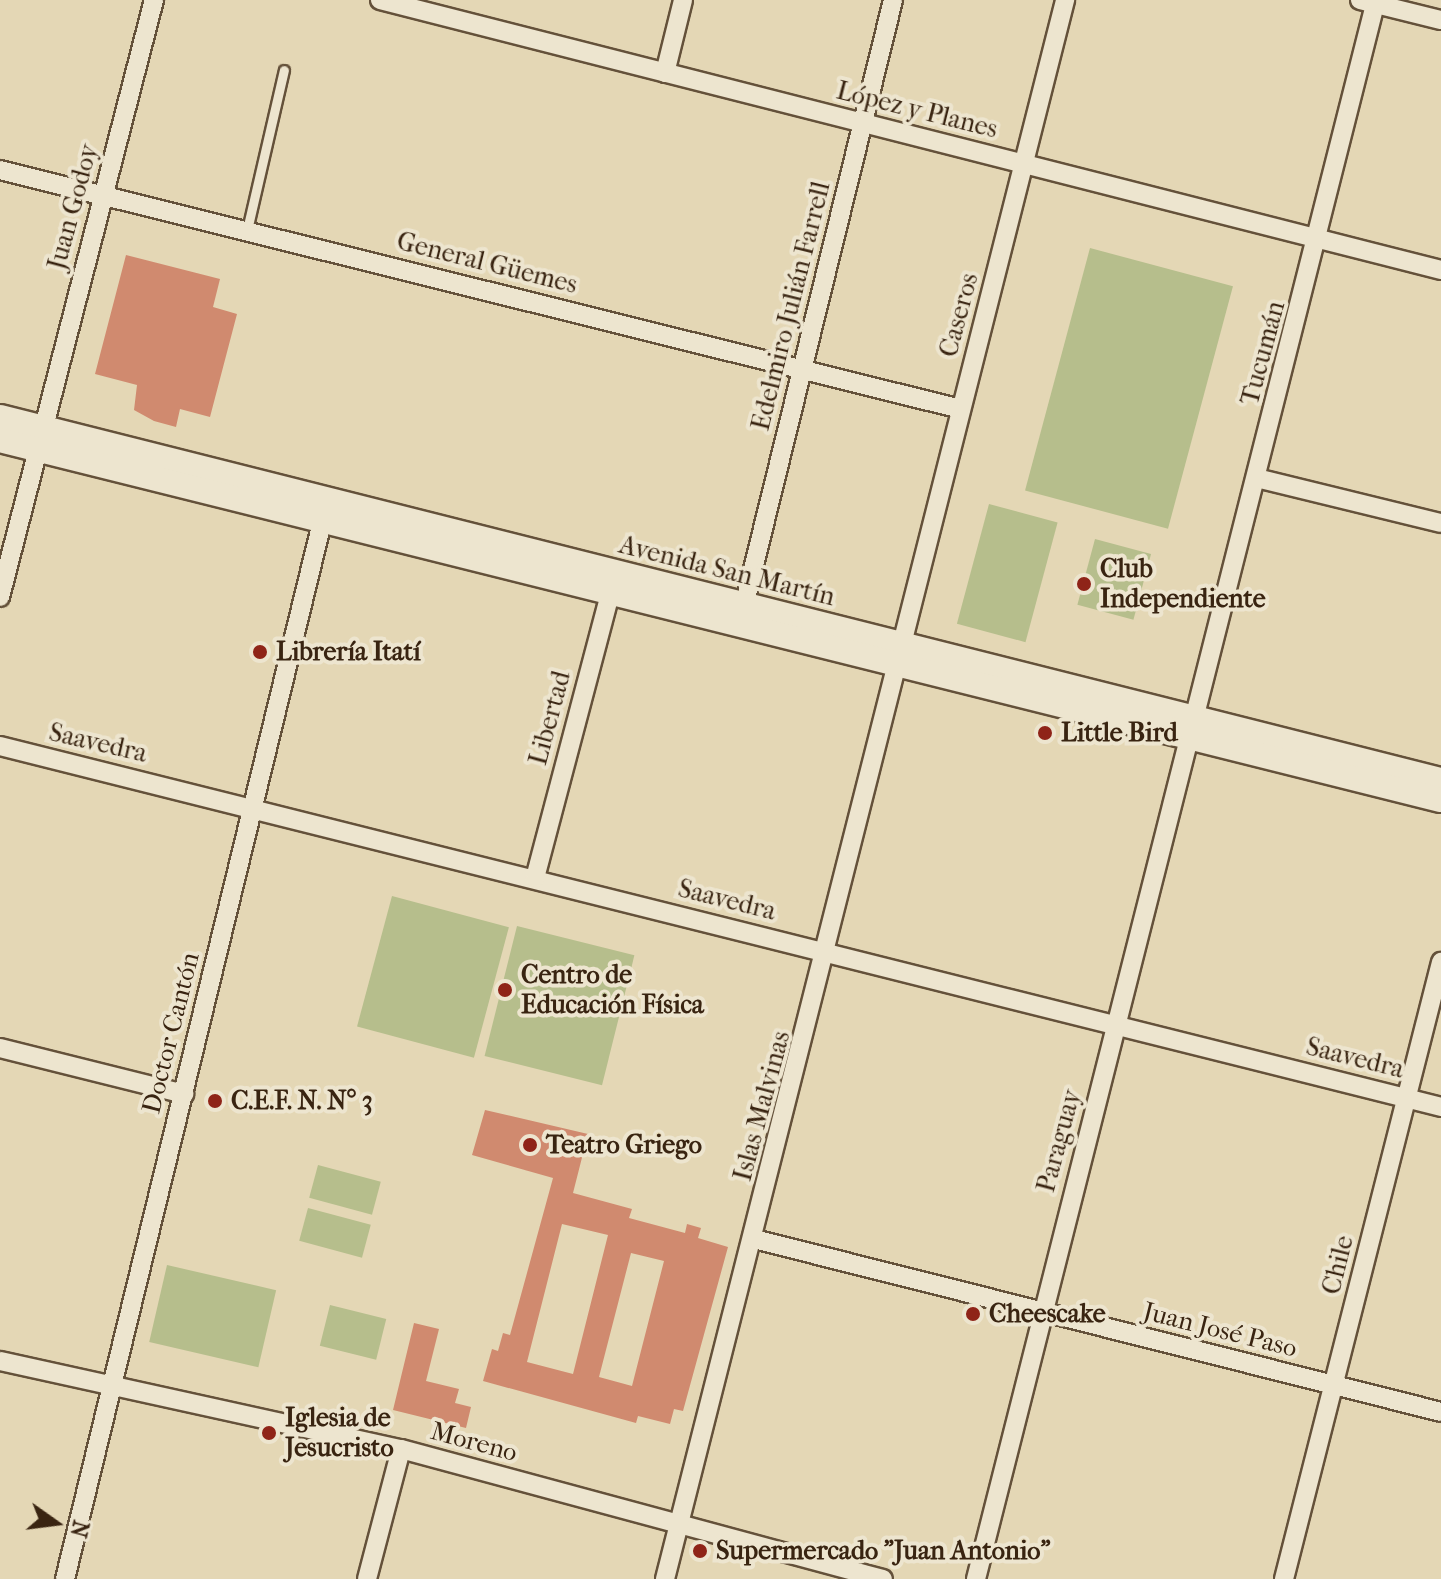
<!DOCTYPE html>
<meta charset="utf-8">
<style>
body{margin:0}
#map{position:relative;width:1441px;height:1579px;overflow:hidden;background:#e4d7b5;font-family:"IM FELL French Canon",serif}
div>[style]{position:absolute}
[style*='--x']{left:calc(var(--x)*1px);top:calc(var(--y)*1px);width:calc(var(--w)*1px);rotate:calc(var(--a)*1deg)}
.green>*{inset:0;background:#b6be8c;transform-origin:0 0}
.building>*{inset:0;background:#d08a6f}
.roads{filter:drop-shadow(2px 0 #64513a) drop-shadow(-2px 0 #64513a) drop-shadow(0 2px #64513a) drop-shadow(0 -2px #64513a)}
.lane>*{height:9px;margin:-4.5px;padding:0 4.5px;transform-origin:4.5px;border-radius:4.5px;background:#ede5cf}
.street>*{height:18px;margin:-9px;padding:0 9px;transform-origin:9px;border-radius:9px;background:#ede5cf}
.secondary>*{height:24px;margin:-12px;padding:0 12px;transform-origin:12px;border-radius:12px;background:#ede5cf}
.dots>*{width:22px;height:22px;translate:-50% -50%;box-sizing:border-box;border:4px solid #ede5cf;border-radius:50%}
span{translate:-50% -50%;white-space:nowrap;text-align:center;line-height:1.15;-webkit-text-stroke:8px #ede5cf;paint-order:stroke}
.street-label{font-size:26px;color:#392411}
.poi-label{font-size:26px;color:#392411;font-weight:700}
.left{translate:0 -50%;text-align:left}
.north{position:absolute;left:16px;top:1483px;width:80px;height:80px;-webkit-text-stroke:6px #ede5cf;paint-order:stroke;rotate:104deg;font-size:22px;font-weight:700;line-height:32px;text-align:center;color:#392411}
.north::after{content:'';display:block;margin:auto;width:28px;height:36px;background:#392411;clip-path:polygon(50% 0,100% 100%,50% 72%,0 100%)}
</style>
<div id="map">
<div class="green">
<i style="left:1090px;top:248px;width:148px;height:251px;rotate:15deg"></i>
<i style="left:989px;top:504px;width:71px;height:124px;rotate:15deg"></i>
<i style="left:1095px;top:539px;width:58px;height:68px;rotate:15deg"></i>
<i style="left:392px;top:896px;width:121px;height:135px;rotate:15deg"></i>
<i style="left:517px;top:926px;width:121px;height:134px;rotate:14deg"></i>
<i style="left:318px;top:1165px;width:65px;height:34px;rotate:15deg"></i>
<i style="left:308px;top:1208px;width:65px;height:34px;rotate:15deg"></i>
<i style="left:167px;top:1265px;width:112px;height:79px;rotate:13deg"></i>
<i style="left:330px;top:1305px;width:58px;height:42px;rotate:14deg"></i>
</div>
<div class="building">
<i style="clip-path:polygon(126px 255px,220px 279px,213px 307px,237px 314px,210px 417px,180px 409px,176px 427px,154px 421px,134px 410px,137px 385px,95px 374px)"></i>
<i style="clip-path:polygon(evenodd,485px 1110px,588px 1134px,573px 1193px,632px 1209px,629px 1218px,685px 1233px,687px 1224px,701px 1228px,698px 1238px,728px 1247px,683px 1411px,674px 1409px,670px 1424px,638px 1416px,636px 1423px,483px 1381px,492px 1349px,498px 1351px,503px 1333px,510px 1335px,553px 1178px,472px 1155px,485px 1110px,562px 1224px,608px 1235px,573px 1374px,527px 1362px,562px 1224px,485px 1110px,631px 1253px,664px 1261px,632px 1386px,599px 1377px,631px 1253px)"></i>
<i style="clip-path:polygon(414px 1323px,439px 1329px,426px 1381px,459px 1389px,455px 1403px,471px 1407px,466px 1428px,393px 1410px)"></i>
</div>
<div class="roads">
<div class="lane">
<i style="--x:247;--y:230;--w:164;--a:-77"></i>
</div>
<div class="street">
<i style="--x:380;--y:0;--w:1095;--a:14.28"></i>
<i style="--x:1360;--y:0;--w:83;--a:13.9"></i>
<i style="--x:665;--y:73;--w:75;--a:-76.1"></i>
<i style="--x:0;--y:170;--w:990;--a:13.97"></i>
<i style="--x:1256;--y:478;--w:190;--a:13.7"></i>
<i style="--x:0;--y:597;--w:617;--a:-75.54"></i>
<i style="--x:742;--y:614;--w:632;--a:-76.18"></i>
<i style="--x:0;--y:746;--w:1486;--a:14.06"></i>
<i style="--x:535;--y:878;--w:305;--a:-75.2"></i>
<i style="--x:0;--y:1048;--w:190;--a:14"></i>
<i style="--x:754;--y:1239;--w:708;--a:14.13"></i>
<i style="--x:0;--y:1361;--w:411;--a:12.4"></i>
<i style="--x:401;--y:1449;--w:499;--a:15.1"></i>
<i style="--x:65;--y:1579;--w:1100;--a:-76.33"></i>
<i style="--x:367;--y:1579;--w:134;--a:-75.3"></i>
<i style="--x:665;--y:1579;--w:1629;--a:-75.78"></i>
<i style="--x:976;--y:1579;--w:1629;--a:-75.78"></i>
<i style="--x:1284;--y:1579;--w:637;--a:-75.72"></i>
</div>
<div class="secondary">
<i style="--x:0;--y:417;--w:1486;--a:14.14"></i>
<i style="--x:0;--y:440;--w:1485;--a:14.03"></i>
</div>
</div>
<div class="dots">
<i style="left:1084px;top:584px;background:#8f2418"></i>
<i style="left:260px;top:652px;background:#8f2418"></i>
<i style="left:1045px;top:733px;background:#8f2418"></i>
<i style="left:505px;top:990px;background:#8f2418"></i>
<i style="left:215px;top:1101px;background:#8f2418"></i>
<i style="left:530px;top:1145px;background:#8f2418"></i>
<i style="left:973px;top:1314px;background:#8f2418"></i>
<i style="left:269px;top:1433px;background:#8f2418"></i>
<i style="left:700px;top:1551px;background:#8f2418"></i>
</div>
<div class="street-label">
<span style="left:917px;top:110px;rotate:14deg">López y Planes</span>
<span style="left:73px;top:207px;rotate:-75deg">Juan Godoy</span>
<span style="left:487px;top:263px;rotate:14deg">General Güemes</span>
<span style="left:791px;top:306px;rotate:-76deg">Edelmiro Julián Farrell</span>
<span style="left:959px;top:315px;rotate:-75deg">Caseros</span>
<span style="left:1263px;top:353px;rotate:-75deg">Tucumán</span>
<span style="left:727px;top:571px;rotate:14deg">Avenida San Martín</span>
<span style="left:550px;top:718px;rotate:-75deg">Libertad</span>
<span style="left:98px;top:743px;rotate:13deg">Saavedra</span>
<span style="left:727px;top:900px;rotate:14deg">Saavedra</span>
<span style="left:171px;top:1033px;rotate:-76deg">Doctor Cantón</span>
<span style="left:1355px;top:1058px;rotate:14deg">Saavedra</span>
<span style="left:762px;top:1106px;rotate:-75deg">Islas Malvinas</span>
<span style="left:1059px;top:1141px;rotate:-75deg">Paraguay</span>
<span style="left:1338px;top:1265px;rotate:-76deg">Chile</span>
<span style="left:1220px;top:1330px;rotate:14deg">Juan José Paso</span>
<span style="left:474px;top:1442px;rotate:15deg">Moreno</span>
</div>
<div class="poi-label">
<span class="left" style="left:1100px;top:584px">Club<br>Independiente</span>
<span class="left" style="left:276px;top:652px">Librería Itatí</span>
<span class="left" style="left:1061px;top:733px">Little Bird</span>
<span class="left" style="left:521px;top:990px">Centro de<br>Educación Física</span>
<span class="left" style="left:231px;top:1101px">C.E.F. N. N° 3</span>
<span class="left" style="left:546px;top:1145px">Teatro Griego</span>
<span class="left" style="left:989px;top:1314px">Cheescake</span>
<span class="left" style="left:285px;top:1433px">Iglesia de<br>Jesucristo</span>
<span class="left" style="left:716px;top:1551px">Supermercado "Juan Antonio"</span>
</div>
<div class="north">N</div>
</div>
